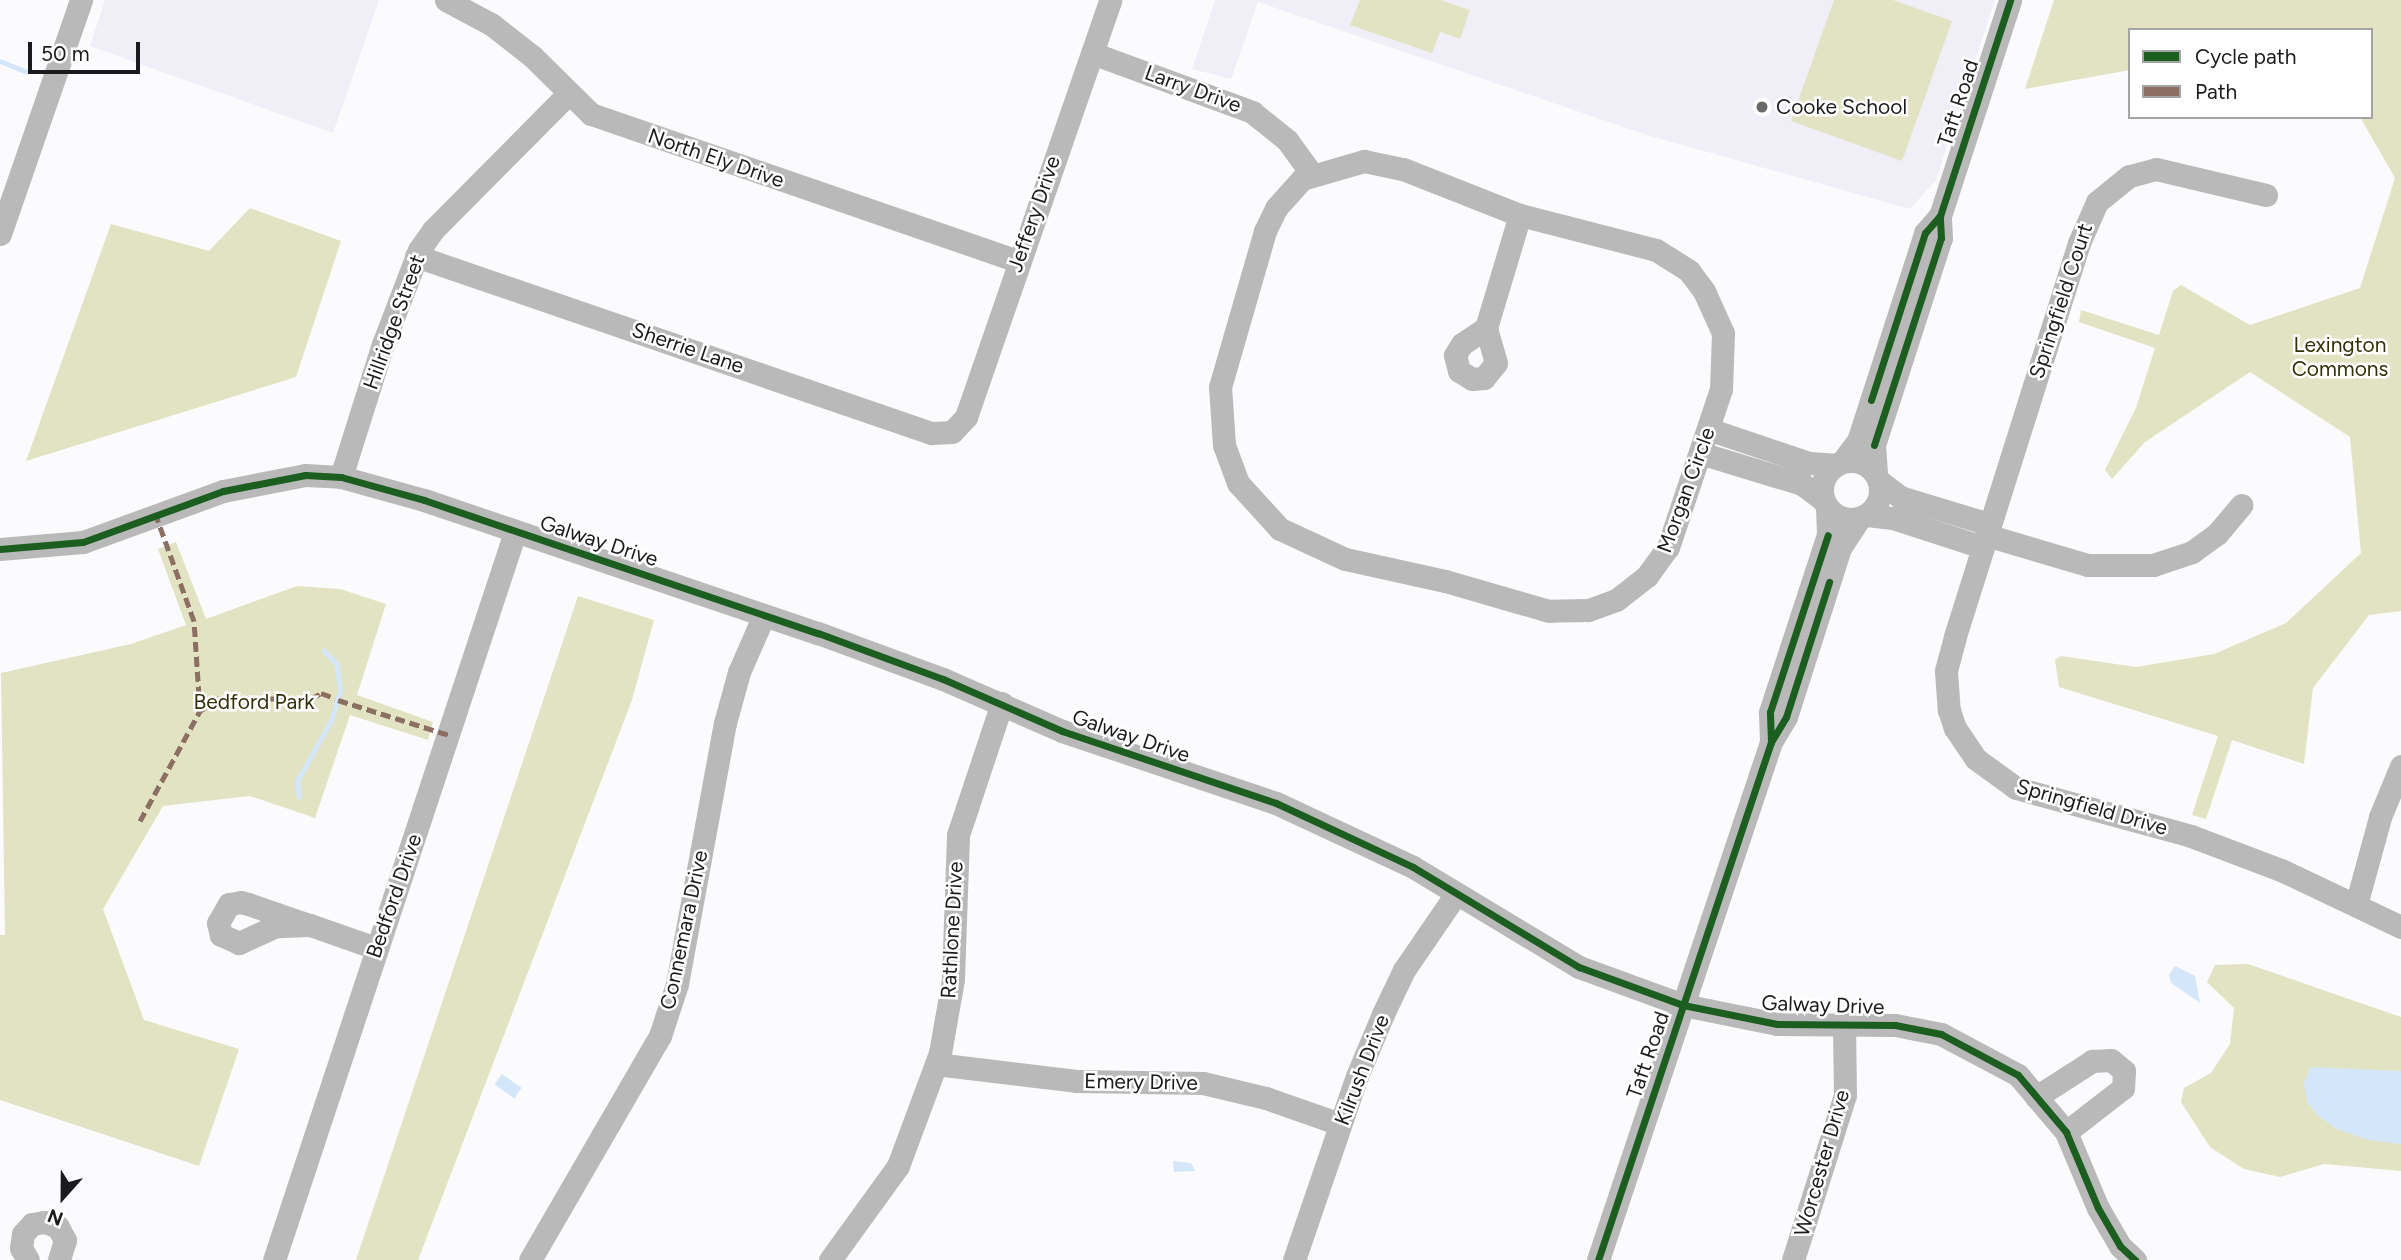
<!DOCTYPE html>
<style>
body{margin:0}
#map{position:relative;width:2401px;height:1260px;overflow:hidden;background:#fbfbfd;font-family:Figtree,sans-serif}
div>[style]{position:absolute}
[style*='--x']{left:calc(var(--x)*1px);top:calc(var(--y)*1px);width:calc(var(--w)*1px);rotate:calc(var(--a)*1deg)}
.built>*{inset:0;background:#f0eff8}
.green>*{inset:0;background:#e1e3c3}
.water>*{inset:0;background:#d4e7fa;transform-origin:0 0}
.stream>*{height:4.5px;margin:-2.25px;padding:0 2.25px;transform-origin:2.25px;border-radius:2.25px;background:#d4e7fa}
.minor>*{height:23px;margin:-11.5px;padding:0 11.5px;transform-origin:11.5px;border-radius:11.5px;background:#bab9b9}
.minor>.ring{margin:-11.5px;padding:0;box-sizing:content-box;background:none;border:23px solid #bab9b9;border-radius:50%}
.quiet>*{height:5px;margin-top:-2.5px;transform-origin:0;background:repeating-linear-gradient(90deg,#8d6e63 0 10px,transparent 0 15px)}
.cycleway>*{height:7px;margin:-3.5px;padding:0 3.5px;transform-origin:3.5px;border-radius:3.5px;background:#1b5e20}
.dots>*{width:19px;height:19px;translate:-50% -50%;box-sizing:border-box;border:4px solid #fff;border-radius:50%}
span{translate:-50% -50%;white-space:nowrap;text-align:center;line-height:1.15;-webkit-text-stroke:5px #fff;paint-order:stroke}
.street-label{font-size:21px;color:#1b1b1d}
.poi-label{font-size:21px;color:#1b1b1d}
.left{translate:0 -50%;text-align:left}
.park-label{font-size:21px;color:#303107}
.legend{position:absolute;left:2128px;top:28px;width:245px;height:91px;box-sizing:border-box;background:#fff;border:2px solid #a4a4a5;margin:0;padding:9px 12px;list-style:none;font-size:21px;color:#1b1b1d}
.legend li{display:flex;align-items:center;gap:14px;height:35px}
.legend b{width:35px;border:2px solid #a4a4a5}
.north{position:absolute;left:28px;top:1162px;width:70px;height:70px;-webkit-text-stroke:5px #fff;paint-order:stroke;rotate:201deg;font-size:19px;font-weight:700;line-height:28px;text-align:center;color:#1b1b1d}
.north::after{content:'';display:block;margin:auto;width:24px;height:32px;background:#1b1b1d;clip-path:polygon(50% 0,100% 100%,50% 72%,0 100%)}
.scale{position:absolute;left:28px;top:42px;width:112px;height:32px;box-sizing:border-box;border:4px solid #1b1b1d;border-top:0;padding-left:9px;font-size:21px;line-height:24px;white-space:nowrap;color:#1b1b1d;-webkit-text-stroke:5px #fff;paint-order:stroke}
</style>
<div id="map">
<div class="built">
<i style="clip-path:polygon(105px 0,379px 0,333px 133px,90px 46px)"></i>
<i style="clip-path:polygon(1215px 0,1995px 0,1936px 180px,1910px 209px,1647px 135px,1258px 2px,1231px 79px,1192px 69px)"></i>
</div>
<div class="green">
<i style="clip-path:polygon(1360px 0,1441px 0,1470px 10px,1460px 39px,1440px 32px,1432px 53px,1350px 25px)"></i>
<i style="clip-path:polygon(1834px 0,1893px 0,1952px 21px,1902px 161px,1791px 121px)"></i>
<i style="clip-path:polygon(2054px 0,2401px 0,2401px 611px,2369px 615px,2313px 688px,2304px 764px,2232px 740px,2206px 819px,2192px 815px,2218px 736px,2059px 687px,2055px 660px,2061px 656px,2136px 667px,2214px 654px,2286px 623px,2361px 553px,2350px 437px,2250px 372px,2145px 442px,2112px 479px,2105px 470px,2136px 408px,2155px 348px,2079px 322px,2081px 310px,2159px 335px,2173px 291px,2181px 285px,2250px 325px,2360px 288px,2395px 178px,2360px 117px,2371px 117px,2371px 30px,2130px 30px,2130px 70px,2025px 89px)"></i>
<i style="clip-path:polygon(250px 208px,341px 241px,296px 377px,26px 461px,111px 224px,209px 251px)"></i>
<i style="clip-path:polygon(176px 542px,206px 619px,297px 586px,340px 589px,386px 604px,357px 695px,433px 722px,428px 740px,350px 715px,315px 818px,250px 796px,163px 806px,103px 909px,144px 1020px,239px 1049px,199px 1166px,0 1100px,0 935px,5px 935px,1px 673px,131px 644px,186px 625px,158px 549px)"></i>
<i style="clip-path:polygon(578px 596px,654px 620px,632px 700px,418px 1260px,356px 1260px)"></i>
<i style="clip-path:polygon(2248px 964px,2401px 1017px,2401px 1171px,2324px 1164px,2280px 1177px,2244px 1169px,2210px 1147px,2181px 1102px,2184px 1088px,2211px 1073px,2230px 1044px,2234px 1008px,2207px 982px,2215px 965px)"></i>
</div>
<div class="water">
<i style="clip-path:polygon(2175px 966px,2195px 976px,2200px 1003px,2171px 983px,2169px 975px)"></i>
<i style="clip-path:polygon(2310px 1067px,2401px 1071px,2401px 1144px,2369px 1140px,2336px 1129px,2317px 1115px,2307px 1102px,2304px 1083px)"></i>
<i style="left:502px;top:1074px;width:24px;height:13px;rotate:35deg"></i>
<i style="clip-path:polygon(1173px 1161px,1191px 1163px,1195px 1171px,1174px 1172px)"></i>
</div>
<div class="stream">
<i style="--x:0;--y:61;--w:27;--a:22"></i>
<i style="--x:299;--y:797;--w:16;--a:-97"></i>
<i style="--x:297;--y:781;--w:69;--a:-60.5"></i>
<i style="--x:331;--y:721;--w:31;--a:-73"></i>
<i style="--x:340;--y:691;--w:26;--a:-97"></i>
<i style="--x:337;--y:665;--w:19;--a:-133"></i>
</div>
<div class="minor">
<i style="--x:446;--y:0;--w:51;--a:28.1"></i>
<i style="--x:491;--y:24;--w:52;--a:38"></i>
<i style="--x:532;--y:56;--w:83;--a:44.5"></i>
<i style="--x:591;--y:114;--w:451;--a:19"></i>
<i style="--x:1092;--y:53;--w:171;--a:20.2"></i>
<i style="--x:1252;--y:112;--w:45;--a:38.7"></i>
<i style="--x:1287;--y:140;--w:41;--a:54"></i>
<i style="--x:1364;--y:161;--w:40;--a:12"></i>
<i style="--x:1403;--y:169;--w:126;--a:21.5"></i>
<i style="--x:1520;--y:215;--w:140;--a:14.4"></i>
<i style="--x:1656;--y:250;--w:39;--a:32"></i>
<i style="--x:1689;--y:271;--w:25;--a:53"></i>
<i style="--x:1704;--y:291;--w:46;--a:65.7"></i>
<i style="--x:1723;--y:333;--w:56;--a:92"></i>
<i style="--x:1721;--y:389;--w:167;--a:108.5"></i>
<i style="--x:1668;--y:547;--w:36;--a:126"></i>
<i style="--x:1647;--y:576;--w:39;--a:142"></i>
<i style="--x:1616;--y:600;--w:30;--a:160"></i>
<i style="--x:1588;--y:610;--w:39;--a:179"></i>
<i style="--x:1549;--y:611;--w:108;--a:-163.9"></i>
<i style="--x:1445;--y:581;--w:102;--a:-167.6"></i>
<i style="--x:1345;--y:559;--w:72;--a:-155.2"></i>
<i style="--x:1280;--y:529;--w:62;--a:-132.4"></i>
<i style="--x:1238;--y:483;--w:40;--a:-110.2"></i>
<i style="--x:1224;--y:445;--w:58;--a:-93.9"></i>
<i style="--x:1220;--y:387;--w:162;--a:-73.9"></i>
<i style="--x:1265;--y:231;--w:25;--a:-64"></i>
<i style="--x:1276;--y:208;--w:39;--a:-48"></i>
<i style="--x:1302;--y:179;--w:65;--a:-16.2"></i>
<i style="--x:2266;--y:195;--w:113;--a:-166.7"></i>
<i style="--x:2156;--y:169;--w:28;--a:165"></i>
<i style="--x:2129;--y:176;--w:41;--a:140.9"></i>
<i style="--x:2097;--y:202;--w:45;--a:113.7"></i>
<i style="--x:2079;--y:243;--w:413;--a:107.5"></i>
<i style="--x:1955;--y:637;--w:35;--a:105"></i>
<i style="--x:1946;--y:671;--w:39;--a:86"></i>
<i style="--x:1949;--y:710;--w:19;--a:72"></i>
<i style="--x:1955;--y:728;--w:37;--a:56"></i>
<i style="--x:1976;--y:759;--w:49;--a:35.9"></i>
<i style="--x:2016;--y:788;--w:181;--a:15.3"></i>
<i style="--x:2191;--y:836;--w:96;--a:20.7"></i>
<i style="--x:2281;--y:870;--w:133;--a:25.4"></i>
<i style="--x:0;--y:234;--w:248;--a:-70.9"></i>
<i style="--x:416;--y:256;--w:545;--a:18.97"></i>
<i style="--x:931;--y:433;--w:21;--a:-3"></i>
<i style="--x:952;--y:432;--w:21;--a:-47"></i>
<i style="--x:966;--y:417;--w:441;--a:-70.9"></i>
<i style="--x:1486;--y:328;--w:36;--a:74"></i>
<i style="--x:1496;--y:363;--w:19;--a:129"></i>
<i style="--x:1484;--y:378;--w:12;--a:175"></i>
<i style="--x:1472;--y:379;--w:15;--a:-148"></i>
<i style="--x:1459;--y:371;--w:16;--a:-104"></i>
<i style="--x:1455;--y:355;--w:13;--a:-58"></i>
<i style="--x:1462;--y:344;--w:29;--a:-34"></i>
<i style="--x:1486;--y:328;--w:118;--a:-73.3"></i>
<i style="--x:1708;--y:429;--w:107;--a:18.6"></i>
<i style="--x:1809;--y:463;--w:26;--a:4"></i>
<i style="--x:1700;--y:453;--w:107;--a:16.9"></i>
<i style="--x:1802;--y:484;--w:26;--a:37"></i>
<i class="ring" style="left:1822px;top:461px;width:35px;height:35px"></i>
<i style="--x:1842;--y:462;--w:26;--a:-53"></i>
<i style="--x:1858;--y:441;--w:219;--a:-72.1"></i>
<i style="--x:1925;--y:233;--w:23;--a:-49"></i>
<i style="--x:1876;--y:473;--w:28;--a:-94"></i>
<i style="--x:1874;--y:445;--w:218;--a:-72.1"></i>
<i style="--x:1941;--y:238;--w:22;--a:-93"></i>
<i style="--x:1940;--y:216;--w:227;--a:-72"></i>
<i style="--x:341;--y:477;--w:139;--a:-72.5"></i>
<i style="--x:383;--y:344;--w:101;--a:-69"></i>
<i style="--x:419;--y:250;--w:24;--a:-55"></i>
<i style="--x:433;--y:230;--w:190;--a:-45.2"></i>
<i style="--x:1879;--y:481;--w:26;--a:37"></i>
<i style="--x:1900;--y:497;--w:93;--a:16.9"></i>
<i style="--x:1867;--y:515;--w:26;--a:7"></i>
<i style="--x:1893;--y:518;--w:94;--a:18"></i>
<i style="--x:1986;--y:535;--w:106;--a:16.4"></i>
<i style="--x:2088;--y:565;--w:65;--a:0"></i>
<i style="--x:2153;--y:565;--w:41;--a:-18.4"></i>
<i style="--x:2192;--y:552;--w:31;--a:-36"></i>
<i style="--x:2217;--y:534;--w:38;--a:-50"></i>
<i style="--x:0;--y:549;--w:83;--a:-4.8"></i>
<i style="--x:83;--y:542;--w:149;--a:-20"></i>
<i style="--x:223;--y:491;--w:84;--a:-11"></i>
<i style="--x:305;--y:475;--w:36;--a:3"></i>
<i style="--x:341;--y:477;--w:86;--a:15.5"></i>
<i style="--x:424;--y:500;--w:416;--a:18.7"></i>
<i style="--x:818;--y:633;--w:133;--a:20.2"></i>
<i style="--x:943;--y:679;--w:130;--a:23.6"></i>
<i style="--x:1062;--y:731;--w:226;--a:18.6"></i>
<i style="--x:1276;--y:803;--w:151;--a:25"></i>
<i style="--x:1413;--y:867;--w:194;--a:31.1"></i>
<i style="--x:1579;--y:967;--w:111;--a:20.1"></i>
<i style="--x:1683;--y:1005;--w:96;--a:11.4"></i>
<i style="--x:1777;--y:1024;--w:118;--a:0.5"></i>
<i style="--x:1895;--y:1025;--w:47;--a:11.1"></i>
<i style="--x:1941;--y:1034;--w:87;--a:28"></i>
<i style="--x:2018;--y:1075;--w:75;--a:49.9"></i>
<i style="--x:2066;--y:1132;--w:82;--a:67.2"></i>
<i style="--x:2098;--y:1208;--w:44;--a:59.9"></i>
<i style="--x:2120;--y:1246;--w:21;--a:43"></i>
<i style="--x:1771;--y:742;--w:30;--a:-92"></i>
<i style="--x:1770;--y:712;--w:186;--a:-71.9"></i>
<i style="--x:1828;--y:535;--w:28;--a:-92"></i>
<i style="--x:2356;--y:905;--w:91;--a:-74.7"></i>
<i style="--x:2380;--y:817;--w:55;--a:-67.6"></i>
<i style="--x:310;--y:925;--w:34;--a:178"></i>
<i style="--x:276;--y:926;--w:41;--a:155.3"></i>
<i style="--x:239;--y:943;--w:20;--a:-156"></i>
<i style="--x:221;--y:935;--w:12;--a:-104"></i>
<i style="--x:218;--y:923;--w:22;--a:-60"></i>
<i style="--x:229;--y:904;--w:12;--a:-9"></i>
<i style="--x:241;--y:902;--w:7;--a:16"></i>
<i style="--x:248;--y:904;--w:31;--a:19"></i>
<i style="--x:277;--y:914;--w:12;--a:20"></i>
<i style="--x:288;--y:918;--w:23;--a:18"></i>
<i style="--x:310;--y:925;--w:70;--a:19.2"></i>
<i style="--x:936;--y:1064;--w:141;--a:6.9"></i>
<i style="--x:1076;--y:1081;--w:127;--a:0.9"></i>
<i style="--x:1203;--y:1083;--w:65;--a:13.4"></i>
<i style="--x:1266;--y:1098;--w:78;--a:19.4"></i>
<i style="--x:2036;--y:1097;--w:67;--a:-32.7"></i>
<i style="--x:2092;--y:1061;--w:19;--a:-3"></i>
<i style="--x:2111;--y:1060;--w:17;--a:40"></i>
<i style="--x:2124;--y:1071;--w:17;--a:93"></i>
<i style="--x:2123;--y:1088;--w:72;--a:142.3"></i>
<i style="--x:28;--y:1260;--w:14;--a:-120"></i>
<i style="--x:21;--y:1248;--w:14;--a:-82"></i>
<i style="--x:23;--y:1234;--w:13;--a:-48"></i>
<i style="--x:32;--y:1224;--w:13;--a:-9"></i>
<i style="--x:45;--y:1222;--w:14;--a:21"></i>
<i style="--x:58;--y:1227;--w:15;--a:62"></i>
<i style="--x:65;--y:1240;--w:21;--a:107"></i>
<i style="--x:274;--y:1260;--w:767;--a:-71.68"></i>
<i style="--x:530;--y:1260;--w:259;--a:-59.9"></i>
<i style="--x:660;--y:1036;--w:55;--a:-71.9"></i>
<i style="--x:677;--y:984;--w:265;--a:-79.6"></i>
<i style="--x:725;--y:723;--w:53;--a:-74.6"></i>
<i style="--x:739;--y:672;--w:62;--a:-66.3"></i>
<i style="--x:830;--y:1260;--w:116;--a:-54.1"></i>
<i style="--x:898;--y:1166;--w:121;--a:-69.6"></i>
<i style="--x:940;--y:1053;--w:75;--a:-80"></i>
<i style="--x:953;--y:979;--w:144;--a:-88"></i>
<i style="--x:958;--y:835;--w:139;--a:-71.6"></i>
<i style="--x:1294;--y:1260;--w:194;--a:-71.1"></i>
<i style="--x:1357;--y:1076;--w:67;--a:-67.2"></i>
<i style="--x:1383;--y:1014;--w:49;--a:-64.5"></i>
<i style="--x:1404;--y:970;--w:92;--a:-55.6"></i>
<i style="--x:1598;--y:1260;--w:546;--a:-71.53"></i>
<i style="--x:1771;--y:742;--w:29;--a:-59"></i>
<i style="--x:1786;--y:717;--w:177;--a:-72.3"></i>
<i style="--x:1840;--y:548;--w:35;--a:-57"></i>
<i style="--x:1793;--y:1260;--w:173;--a:-72.5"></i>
<i style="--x:1845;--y:1095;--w:72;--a:-90.8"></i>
</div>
<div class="quiet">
<i style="--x:338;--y:700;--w:116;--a:17.5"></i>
<i style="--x:200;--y:711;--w:23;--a:-34"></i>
<i style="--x:219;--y:698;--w:92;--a:0.6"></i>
<i style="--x:311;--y:699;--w:12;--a:-31"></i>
<i style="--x:321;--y:693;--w:15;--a:20"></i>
<i style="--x:140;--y:821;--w:125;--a:-61.4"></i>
<i style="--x:200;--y:711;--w:90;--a:-93.8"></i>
<i style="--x:194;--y:621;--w:109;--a:-109.8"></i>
</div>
<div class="cycleway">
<i style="--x:1871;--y:400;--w:176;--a:-72.1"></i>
<i style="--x:1925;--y:233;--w:23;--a:-49"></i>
<i style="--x:1874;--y:445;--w:218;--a:-72.1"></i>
<i style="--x:1941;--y:238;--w:22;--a:-93"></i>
<i style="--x:1940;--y:216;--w:227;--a:-72"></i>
<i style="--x:0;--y:549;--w:83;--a:-4.8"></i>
<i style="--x:83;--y:542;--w:149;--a:-20"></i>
<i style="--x:223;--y:491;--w:84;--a:-11"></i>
<i style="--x:305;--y:475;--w:36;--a:3"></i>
<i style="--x:341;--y:477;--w:86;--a:15.5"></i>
<i style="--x:424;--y:500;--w:416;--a:18.7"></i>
<i style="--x:818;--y:633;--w:133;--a:20.2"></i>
<i style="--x:943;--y:679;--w:130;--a:23.6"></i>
<i style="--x:1062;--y:731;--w:226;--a:18.6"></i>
<i style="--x:1276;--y:803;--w:151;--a:25"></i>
<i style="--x:1413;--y:867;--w:194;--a:31.1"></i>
<i style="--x:1579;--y:967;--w:111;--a:20.1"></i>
<i style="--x:1683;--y:1005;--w:96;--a:11.4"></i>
<i style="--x:1777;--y:1024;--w:118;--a:0.5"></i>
<i style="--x:1895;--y:1025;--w:47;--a:11.1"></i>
<i style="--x:1941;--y:1034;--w:87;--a:28"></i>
<i style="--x:2018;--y:1075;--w:75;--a:49.9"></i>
<i style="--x:2066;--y:1132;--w:82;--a:67.2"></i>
<i style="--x:2098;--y:1208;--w:44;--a:59.9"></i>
<i style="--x:2120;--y:1246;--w:21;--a:43"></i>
<i style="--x:1771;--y:742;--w:30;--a:-92"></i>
<i style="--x:1770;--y:712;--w:186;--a:-71.9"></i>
<i style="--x:1598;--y:1260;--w:546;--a:-71.53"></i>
<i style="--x:1771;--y:742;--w:29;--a:-59"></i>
<i style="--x:1786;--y:717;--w:142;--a:-72.3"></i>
</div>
<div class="dots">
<i style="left:1762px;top:107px;background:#69696b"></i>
</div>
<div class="street-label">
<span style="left:1193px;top:89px;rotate:20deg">Larry Drive</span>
<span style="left:1958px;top:103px;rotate:-72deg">Taft Road</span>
<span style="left:716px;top:158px;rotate:19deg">North Ely Drive</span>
<span style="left:1034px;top:214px;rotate:-71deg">Jeffery Drive</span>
<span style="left:2061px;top:301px;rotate:-72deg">Springfield Court</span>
<span style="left:394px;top:322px;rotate:-70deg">Hillridge Street</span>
<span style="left:688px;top:348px;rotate:19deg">Sherrie Lane</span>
<span style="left:1686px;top:490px;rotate:-70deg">Morgan Circle</span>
<span style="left:599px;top:541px;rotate:18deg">Galway Drive</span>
<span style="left:1131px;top:736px;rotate:19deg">Galway Drive</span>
<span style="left:2092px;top:807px;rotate:16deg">Springfield Drive</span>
<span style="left:394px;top:896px;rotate:-71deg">Bedford Drive</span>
<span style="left:684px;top:930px;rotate:-78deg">Connemara Drive</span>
<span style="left:952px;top:930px;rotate:-87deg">Rathlone Drive</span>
<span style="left:1823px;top:1005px;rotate:2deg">Galway Drive</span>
<span style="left:1648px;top:1055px;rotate:-71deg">Taft Road</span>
<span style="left:1362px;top:1070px;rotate:-69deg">Kilrush Drive</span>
<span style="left:1141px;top:1082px;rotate:1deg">Emery Drive</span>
<span style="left:1822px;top:1163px;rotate:-74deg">Worcester Drive</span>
</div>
<div class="poi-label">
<span class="left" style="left:1776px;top:107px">Cooke School</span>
</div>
<div class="park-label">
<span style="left:2340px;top:357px">Lexington<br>Commons</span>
<span style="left:254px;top:702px">Bedford Park</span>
</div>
<ul class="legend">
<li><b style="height:9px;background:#1b5e20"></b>Cycle path</li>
<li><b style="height:9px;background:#8d6e63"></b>Path</li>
</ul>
<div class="north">N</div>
<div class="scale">50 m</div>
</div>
